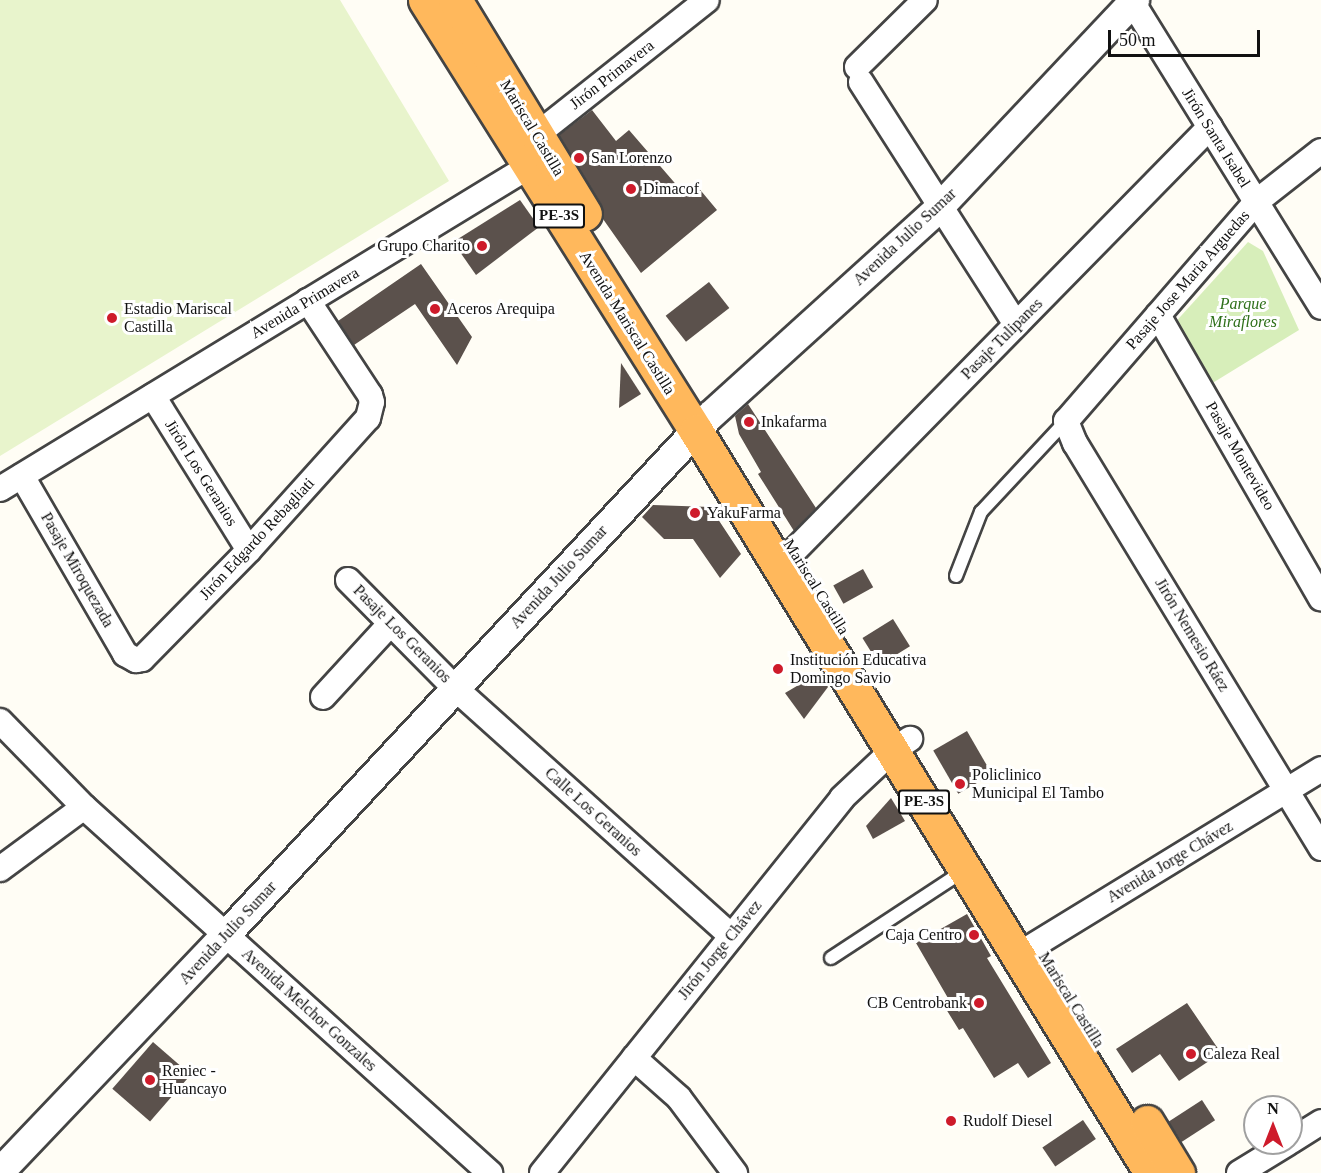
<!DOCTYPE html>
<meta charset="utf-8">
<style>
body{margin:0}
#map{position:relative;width:1321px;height:1173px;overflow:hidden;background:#fffdf5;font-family:"Times New Roman",serif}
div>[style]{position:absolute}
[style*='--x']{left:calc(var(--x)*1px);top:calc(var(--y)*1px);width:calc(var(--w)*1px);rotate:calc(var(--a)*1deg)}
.green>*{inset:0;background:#d7eeba}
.pitch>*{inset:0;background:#e8f4cc}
.building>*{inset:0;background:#5b514c;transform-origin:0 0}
.roads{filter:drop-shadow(2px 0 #444) drop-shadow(-2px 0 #444) drop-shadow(0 2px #444) drop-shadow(0 -2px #444)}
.service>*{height:12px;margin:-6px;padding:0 6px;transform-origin:6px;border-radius:6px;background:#fff}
.minor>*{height:24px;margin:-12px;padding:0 12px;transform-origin:12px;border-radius:12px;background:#fff}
.tertiary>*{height:28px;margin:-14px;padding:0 14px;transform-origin:14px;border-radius:14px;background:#fff}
.trunk>*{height:33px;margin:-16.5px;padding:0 16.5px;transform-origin:16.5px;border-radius:16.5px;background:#ffb85c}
.dots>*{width:16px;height:16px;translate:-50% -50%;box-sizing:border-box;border:3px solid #fff;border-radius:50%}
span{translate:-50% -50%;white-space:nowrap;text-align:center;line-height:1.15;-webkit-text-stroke:6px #fff;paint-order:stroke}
.shield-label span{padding:2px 4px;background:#fff;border:2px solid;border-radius:4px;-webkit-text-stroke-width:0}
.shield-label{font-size:15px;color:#111;font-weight:700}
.street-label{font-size:16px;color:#111}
.poi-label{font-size:16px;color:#111}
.left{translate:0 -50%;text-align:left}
.right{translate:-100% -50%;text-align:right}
.park-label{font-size:16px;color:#2f701a;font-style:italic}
.north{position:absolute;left:1243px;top:1095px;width:60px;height:60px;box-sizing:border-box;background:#fff;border:2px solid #a0a0a0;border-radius:50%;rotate:0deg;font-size:16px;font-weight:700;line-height:24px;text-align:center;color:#111}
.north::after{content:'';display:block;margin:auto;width:21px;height:27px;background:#ce1b2b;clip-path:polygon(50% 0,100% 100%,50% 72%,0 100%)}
.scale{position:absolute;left:1108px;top:30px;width:152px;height:27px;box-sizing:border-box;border:3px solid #111;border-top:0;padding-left:8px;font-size:18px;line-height:21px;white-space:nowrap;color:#111;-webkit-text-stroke:4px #fff;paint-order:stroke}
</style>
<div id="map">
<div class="green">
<i style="clip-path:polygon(1248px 242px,1263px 251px,1299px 330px,1206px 387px,1171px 327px)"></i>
</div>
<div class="pitch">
<i style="clip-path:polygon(0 0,340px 0,449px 181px,0 456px)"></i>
</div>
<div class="building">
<i style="clip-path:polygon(592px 110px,616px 141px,629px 130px,686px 196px,697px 186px,717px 210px,641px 273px,603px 219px,601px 204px,559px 135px)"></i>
<i style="clip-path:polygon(520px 200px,539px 227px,476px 275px,453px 242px)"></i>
<i style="clip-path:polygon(421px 264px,472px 337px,457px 365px,415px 304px,354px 345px,338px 321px)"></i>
<i style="left:709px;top:282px;width:33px;height:55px;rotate:52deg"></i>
<i style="clip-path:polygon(621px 363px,641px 394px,619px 408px)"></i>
<i style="clip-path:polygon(748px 404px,816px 508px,794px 531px,758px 474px,761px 472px,739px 434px,735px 416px)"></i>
<i style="clip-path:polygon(653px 505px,710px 507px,741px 554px,720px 578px,693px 539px,664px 539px,642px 517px)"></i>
<i style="left:863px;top:569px;width:21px;height:34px;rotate:61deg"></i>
<i style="left:893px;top:619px;width:32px;height:36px;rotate:58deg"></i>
<i style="clip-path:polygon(819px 673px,828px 687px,804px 719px,785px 693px)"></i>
<i style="left:967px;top:731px;width:50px;height:39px;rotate:60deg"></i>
<i style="clip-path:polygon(891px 798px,905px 821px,873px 839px,866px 826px)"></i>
<i style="clip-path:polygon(967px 914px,991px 956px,987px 958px,1051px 1063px,1028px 1078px,1018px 1063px,994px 1078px,963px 1028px,959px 1030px,946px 1009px,952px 1005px,916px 943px)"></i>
<i style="clip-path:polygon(1187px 1003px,1221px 1053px,1179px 1081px,1160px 1054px,1132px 1073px,1116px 1049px)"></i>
<i style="left:153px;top:1042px;width:50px;height:62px;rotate:41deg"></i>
<i style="left:1202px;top:1100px;width:24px;height:40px;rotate:57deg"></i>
<i style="left:1083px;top:1120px;width:23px;height:49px;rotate:56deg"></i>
</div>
<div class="roads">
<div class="service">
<i style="--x:956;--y:576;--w:69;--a:-68.7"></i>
<i style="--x:981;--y:512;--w:125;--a:-47"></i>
<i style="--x:831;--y:958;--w:160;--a:-33.3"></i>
</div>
<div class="minor">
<i style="--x:1131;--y:0;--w:361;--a:58.2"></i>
<i style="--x:857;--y:67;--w:95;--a:-44.6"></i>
<i style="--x:861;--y:82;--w:287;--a:57.4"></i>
<i style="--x:524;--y:145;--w:233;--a:-38.4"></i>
<i style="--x:1321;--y:151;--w:83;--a:141.9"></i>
<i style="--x:1256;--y:202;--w:290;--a:130.9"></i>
<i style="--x:1066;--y:421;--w:24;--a:68"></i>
<i style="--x:1075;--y:443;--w:474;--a:58.7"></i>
<i style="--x:1158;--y:315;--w:327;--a:60.1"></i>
<i style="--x:153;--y:396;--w:181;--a:58.1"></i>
<i style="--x:22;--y:476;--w:206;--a:59.9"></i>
<i style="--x:125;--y:654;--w:13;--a:29"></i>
<i style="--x:136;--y:660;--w:6;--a:-9"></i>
<i style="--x:142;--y:659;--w:153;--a:-45.5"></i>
<i style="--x:249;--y:550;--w:178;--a:-48"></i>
<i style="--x:368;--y:418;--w:16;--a:-76"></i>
<i style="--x:372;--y:402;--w:7;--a:-106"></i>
<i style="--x:370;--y:395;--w:113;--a:-123.4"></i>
<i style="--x:0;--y:489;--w:636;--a:-31.37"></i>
<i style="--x:794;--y:551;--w:594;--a:-45.55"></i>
<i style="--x:348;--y:580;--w:153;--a:45.3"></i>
<i style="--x:456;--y:689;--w:370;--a:41.9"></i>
<i style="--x:323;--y:697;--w:100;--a:-47.4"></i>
<i style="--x:0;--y:721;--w:120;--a:45.7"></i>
<i style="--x:84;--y:807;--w:547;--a:42.03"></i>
<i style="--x:0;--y:869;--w:104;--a:-36.4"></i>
<i style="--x:1018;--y:955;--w:356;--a:-31.5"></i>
<i style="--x:634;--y:1058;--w:60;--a:41.6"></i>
<i style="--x:679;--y:1098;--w:94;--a:53.3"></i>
<i style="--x:1291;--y:1141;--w:36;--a:-32"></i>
<i style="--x:542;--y:1173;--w:480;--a:-51.3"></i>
<i style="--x:842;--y:798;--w:69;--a:-43.2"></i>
<i style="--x:892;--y:751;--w:22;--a:-34"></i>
<i style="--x:1239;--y:1173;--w:57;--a:-31.5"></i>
</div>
<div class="tertiary">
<i style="--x:0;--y:1172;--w:327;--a:-46.4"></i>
<i style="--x:226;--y:935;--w:710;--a:-47"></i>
<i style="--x:710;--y:416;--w:309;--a:-42.2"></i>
<i style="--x:939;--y:208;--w:286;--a:-46.7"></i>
</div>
<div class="trunk">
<i style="--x:425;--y:0;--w:509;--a:57.84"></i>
<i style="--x:696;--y:431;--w:870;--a:58.48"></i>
<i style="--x:455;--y:0;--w:250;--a:58.7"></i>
<i style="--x:1147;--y:1122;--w:60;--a:58.7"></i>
</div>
</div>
<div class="dots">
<i style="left:579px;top:158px;background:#ce1b2b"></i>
<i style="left:631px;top:189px;background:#ce1b2b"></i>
<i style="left:482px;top:246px;background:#ce1b2b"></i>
<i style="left:435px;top:309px;background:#ce1b2b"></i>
<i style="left:112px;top:318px;background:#ce1b2b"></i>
<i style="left:749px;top:422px;background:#ce1b2b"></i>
<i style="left:695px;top:513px;background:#ce1b2b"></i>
<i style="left:778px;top:669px;background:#ce1b2b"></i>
<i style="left:960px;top:784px;background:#ce1b2b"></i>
<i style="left:974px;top:935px;background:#ce1b2b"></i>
<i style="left:979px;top:1003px;background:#ce1b2b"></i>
<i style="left:1191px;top:1054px;background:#ce1b2b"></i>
<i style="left:150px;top:1080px;background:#ce1b2b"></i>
<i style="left:951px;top:1121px;background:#ce1b2b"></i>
</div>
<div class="shield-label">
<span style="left:559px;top:216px">PE-3S</span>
<span style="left:924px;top:802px">PE-3S</span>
</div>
<div class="street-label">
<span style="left:612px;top:75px;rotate:-38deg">Jirón Primavera</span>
<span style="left:532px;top:128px;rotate:59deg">Mariscal Castilla</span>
<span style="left:1216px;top:138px;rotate:58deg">Jirón Santa Isabel</span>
<span style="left:905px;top:237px;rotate:-43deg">Avenida Julio Sumar</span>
<span style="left:1188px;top:280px;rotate:-49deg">Pasaje Jose Maria Arguedas</span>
<span style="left:305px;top:303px;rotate:-31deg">Avenida Primavera</span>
<span style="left:627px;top:323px;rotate:58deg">Avenida Mariscal Castilla</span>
<span style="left:1002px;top:339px;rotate:-45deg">Pasaje Tulipanes</span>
<span style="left:1240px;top:456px;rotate:60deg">Pasaje Montevideo</span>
<span style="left:201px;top:473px;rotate:58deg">Jirón Los Geranios</span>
<span style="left:257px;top:539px;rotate:-47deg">Jirón Edgardo Rebagliati</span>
<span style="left:77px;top:570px;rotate:60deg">Pasaje Miroquezada</span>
<span style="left:559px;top:577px;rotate:-47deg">Avenida Julio Sumar</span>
<span style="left:816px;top:587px;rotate:58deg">Mariscal Castilla</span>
<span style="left:402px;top:634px;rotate:45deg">Pasaje Los Geranios</span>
<span style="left:1192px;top:635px;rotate:59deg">Jirón Nemesio Ráez</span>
<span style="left:593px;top:812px;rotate:42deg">Calle Los Geranios</span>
<span style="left:1170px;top:862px;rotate:-31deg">Avenida Jorge Chávez</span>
<span style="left:228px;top:933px;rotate:-47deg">Avenida Julio Sumar</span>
<span style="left:720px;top:950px;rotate:-51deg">Jirón Jorge Chávez</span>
<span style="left:1071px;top:1000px;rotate:58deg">Mariscal Castilla</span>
<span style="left:309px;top:1010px;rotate:42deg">Avenida Melchor Gonzales</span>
</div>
<div class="poi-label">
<span class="left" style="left:591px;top:158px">San Lorenzo</span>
<span class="left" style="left:643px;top:189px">Dimacof</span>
<span class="right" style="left:470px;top:246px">Grupo Charito</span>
<span class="left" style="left:124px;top:318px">Estadio Mariscal<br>Castilla</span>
<span class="left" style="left:447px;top:309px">Aceros Arequipa</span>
<span class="left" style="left:761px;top:422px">Inkafarma</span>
<span class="left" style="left:707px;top:513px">YakuFarma</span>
<span class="left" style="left:790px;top:669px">Institución Educativa<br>Domingo Savio</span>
<span class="left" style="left:972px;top:784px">Policlinico<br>Municipal El Tambo</span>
<span class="right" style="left:962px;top:935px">Caja Centro</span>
<span class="right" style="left:967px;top:1003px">CB Centrobank</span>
<span class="left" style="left:1203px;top:1054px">Caleza Real</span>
<span class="left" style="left:162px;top:1080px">Reniec -<br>Huancayo</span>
<span class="left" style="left:963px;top:1121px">Rudolf Diesel</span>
</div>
<div class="park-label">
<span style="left:1243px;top:313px">Parque<br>Miraflores</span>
</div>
<div class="north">N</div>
<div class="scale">50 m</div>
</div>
